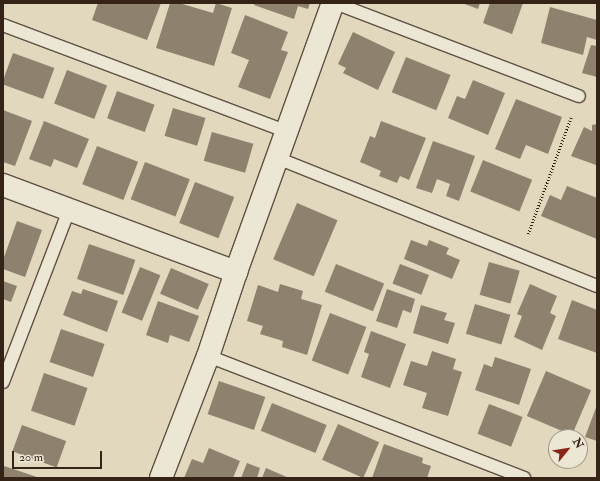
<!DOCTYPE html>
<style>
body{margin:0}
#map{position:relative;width:600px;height:481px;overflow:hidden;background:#e1d8be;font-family:"IM FELL Double Pica",serif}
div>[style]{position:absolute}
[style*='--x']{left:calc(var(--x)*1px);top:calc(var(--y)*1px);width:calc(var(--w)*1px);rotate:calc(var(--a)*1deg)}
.building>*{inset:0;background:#8e816e;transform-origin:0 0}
.path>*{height:2.5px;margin-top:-1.25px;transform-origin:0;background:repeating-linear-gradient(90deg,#352318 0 1px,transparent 0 3px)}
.roads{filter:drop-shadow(1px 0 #605042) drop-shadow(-1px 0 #605042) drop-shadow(0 1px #605042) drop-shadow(0 -1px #605042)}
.lane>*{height:12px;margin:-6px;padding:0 6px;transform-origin:6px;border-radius:6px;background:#ece6d5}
.street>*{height:22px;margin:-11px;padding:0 11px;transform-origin:11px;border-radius:11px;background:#ece6d5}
.secondary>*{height:22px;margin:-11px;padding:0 11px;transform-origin:11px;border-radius:11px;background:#ece6d5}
span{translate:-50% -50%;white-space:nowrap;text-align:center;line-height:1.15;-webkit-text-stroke:3px #ece6d5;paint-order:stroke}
.frame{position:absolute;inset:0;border:4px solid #352318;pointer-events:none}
.north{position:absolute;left:548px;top:429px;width:40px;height:40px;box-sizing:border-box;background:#ece6d5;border:1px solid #a39889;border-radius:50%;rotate:60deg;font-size:11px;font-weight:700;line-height:16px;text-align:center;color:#352318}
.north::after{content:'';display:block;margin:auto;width:14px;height:18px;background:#8f2418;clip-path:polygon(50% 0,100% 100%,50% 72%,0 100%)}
.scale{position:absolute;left:12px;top:451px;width:90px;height:18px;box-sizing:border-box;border:2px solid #352318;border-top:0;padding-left:5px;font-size:12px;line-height:14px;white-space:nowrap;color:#352318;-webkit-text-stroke:3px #ece6d5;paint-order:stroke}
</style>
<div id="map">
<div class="building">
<i style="clip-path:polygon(98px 3px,161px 3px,147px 40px,92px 20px)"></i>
<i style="clip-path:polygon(170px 3px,179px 3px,213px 13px,216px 3px,232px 8px,214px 66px,156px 48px)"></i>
<i style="clip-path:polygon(255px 3px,310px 3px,308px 9px,298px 6px,294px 19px,254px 5px)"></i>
<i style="clip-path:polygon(462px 3px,480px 3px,478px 9px)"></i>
<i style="clip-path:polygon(490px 3px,523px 3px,512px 34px,483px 23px)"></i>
<i style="clip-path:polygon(550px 7px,597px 20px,597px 40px,587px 37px,583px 55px,541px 43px)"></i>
<i style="clip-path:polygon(245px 15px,288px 32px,281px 50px,288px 52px,270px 99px,238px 87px,249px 60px,231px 53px)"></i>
<i style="clip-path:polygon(353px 32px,395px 52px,378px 90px,343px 73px,346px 68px,338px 64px)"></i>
<i style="clip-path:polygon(591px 45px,597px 46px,597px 77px,582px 73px)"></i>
<i style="left:13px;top:53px;width:44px;height:33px;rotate:20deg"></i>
<i style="left:406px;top:57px;width:48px;height:38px;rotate:22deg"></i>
<i style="left:67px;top:70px;width:43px;height:36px;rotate:21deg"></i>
<i style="clip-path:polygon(473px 80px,505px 93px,488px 135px,448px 118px,457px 96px,465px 99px)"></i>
<i style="left:117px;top:91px;width:40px;height:29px;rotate:20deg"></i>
<i style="clip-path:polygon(516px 99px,562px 117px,548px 154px,526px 145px,520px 159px,495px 149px)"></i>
<i style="left:173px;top:108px;width:34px;height:29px;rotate:17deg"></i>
<i style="clip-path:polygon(3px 110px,32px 121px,15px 166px,3px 162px)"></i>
<i style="clip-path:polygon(44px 121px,89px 139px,77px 168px,54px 159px,51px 167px,29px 159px)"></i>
<i style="clip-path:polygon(381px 121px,426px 138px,409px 180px,400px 176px,397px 183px,379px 176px,381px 171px,360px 162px,370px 136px,375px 138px)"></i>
<i style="clip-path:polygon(597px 124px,597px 171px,596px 171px,596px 165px,571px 156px,584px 127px,592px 131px,592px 125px)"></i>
<i style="left:212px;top:132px;width:43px;height:30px;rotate:16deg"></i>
<i style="clip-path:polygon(433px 141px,475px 156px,459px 201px,446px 196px,450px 184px,437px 179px,432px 193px,416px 188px)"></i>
<i style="left:97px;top:146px;width:44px;height:41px;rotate:21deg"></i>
<i style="left:483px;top:160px;width:53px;height:34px;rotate:22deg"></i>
<i style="left:145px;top:162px;width:48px;height:40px;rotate:21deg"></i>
<i style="left:195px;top:182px;width:42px;height:44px;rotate:21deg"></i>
<i style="clip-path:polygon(567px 186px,597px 198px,597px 239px,541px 216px,550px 195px,561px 200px)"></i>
<i style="left:297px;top:203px;width:44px;height:61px;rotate:23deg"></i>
<i style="clip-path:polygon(17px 221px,42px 230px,25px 277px,3px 269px,3px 260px)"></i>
<i style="clip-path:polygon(411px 240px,427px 246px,429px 240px,449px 248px,446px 254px,460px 260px,452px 279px,404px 259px)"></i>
<i style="left:89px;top:244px;width:49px;height:37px;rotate:19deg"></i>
<i style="left:489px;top:262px;width:32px;height:34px;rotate:16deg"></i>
<i style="left:336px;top:264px;width:52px;height:30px;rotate:22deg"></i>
<i style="left:400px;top:264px;width:31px;height:21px;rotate:21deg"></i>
<i style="left:140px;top:267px;width:22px;height:49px;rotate:22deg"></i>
<i style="left:171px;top:268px;width:41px;height:28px;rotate:23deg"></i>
<i style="clip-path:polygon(3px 281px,17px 286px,11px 302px,3px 299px)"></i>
<i style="clip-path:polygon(280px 284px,303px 291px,301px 299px,322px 305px,307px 355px,282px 347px,283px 341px,260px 334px,263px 326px,247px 321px,258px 285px,278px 292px)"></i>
<i style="clip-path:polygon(530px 284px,557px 296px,550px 313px,556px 316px,542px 350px,514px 337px,522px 316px,517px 314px)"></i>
<i style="clip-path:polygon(83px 289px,118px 301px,107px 332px,63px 315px,72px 291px,81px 294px)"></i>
<i style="clip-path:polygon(387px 289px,415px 299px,411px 313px,403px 310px,397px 328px,376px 321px)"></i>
<i style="clip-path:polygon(572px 300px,597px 310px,597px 353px,558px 339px)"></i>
<i style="clip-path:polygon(158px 301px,199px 316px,189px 342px,170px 335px,168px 343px,146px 335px)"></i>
<i style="left:475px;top:304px;width:37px;height:31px;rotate:17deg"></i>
<i style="clip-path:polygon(421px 305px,447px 313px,444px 320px,455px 323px,448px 344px,413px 333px)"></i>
<i style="left:330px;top:313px;width:39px;height:51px;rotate:21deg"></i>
<i style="left:61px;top:329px;width:46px;height:35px;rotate:19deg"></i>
<i style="clip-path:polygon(371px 331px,406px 344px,390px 388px,361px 377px,369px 354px,364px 352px)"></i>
<i style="clip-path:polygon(432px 351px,456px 359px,453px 369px,462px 372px,448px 416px,422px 408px,427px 393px,403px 385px,411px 361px,427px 366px)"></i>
<i style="clip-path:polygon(495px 357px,531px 369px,519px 405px,475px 390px,484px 364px,492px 367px)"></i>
<i style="left:546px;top:371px;width:49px;height:49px;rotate:23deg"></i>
<i style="left:44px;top:373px;width:46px;height:40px;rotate:19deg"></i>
<i style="left:219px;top:381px;width:49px;height:35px;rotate:19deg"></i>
<i style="left:272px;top:403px;width:59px;height:30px;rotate:22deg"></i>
<i style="left:489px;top:404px;width:36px;height:32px;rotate:21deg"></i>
<i style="clip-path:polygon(597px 405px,597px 441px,585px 437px)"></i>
<i style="left:338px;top:424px;width:45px;height:39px;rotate:24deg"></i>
<i style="left:22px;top:425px;width:47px;height:28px;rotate:20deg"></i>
<i style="clip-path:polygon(384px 444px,423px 458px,422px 463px,431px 466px,427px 478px,372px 478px)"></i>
<i style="clip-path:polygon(209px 448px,240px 461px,233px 478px,184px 478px,192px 459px,203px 463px)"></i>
<i style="clip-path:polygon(247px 463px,260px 468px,257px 478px,241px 478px)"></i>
<i style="clip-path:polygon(4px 466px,40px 478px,3px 478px)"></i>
<i style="clip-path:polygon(266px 468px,289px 478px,262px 478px)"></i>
</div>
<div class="path">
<i style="--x:528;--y:234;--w:125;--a:-69.8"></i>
</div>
<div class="roads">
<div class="lane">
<i style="--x:335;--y:3;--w:261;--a:20.9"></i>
<i style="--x:3;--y:25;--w:303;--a:20.6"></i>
<i style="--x:277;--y:158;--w:345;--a:21.8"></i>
<i style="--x:208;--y:356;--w:339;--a:21.1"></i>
<i style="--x:3;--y:382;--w:184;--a:-69"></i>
</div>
<div class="street">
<i style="--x:3;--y:185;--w:249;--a:20.5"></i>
<i style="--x:236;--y:272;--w:89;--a:108.4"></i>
<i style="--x:208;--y:356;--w:131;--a:111.1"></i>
</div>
<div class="secondary">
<i style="--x:236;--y:272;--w:286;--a:-70.2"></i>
</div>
</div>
<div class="frame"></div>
<div class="north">N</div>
<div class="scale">20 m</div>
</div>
